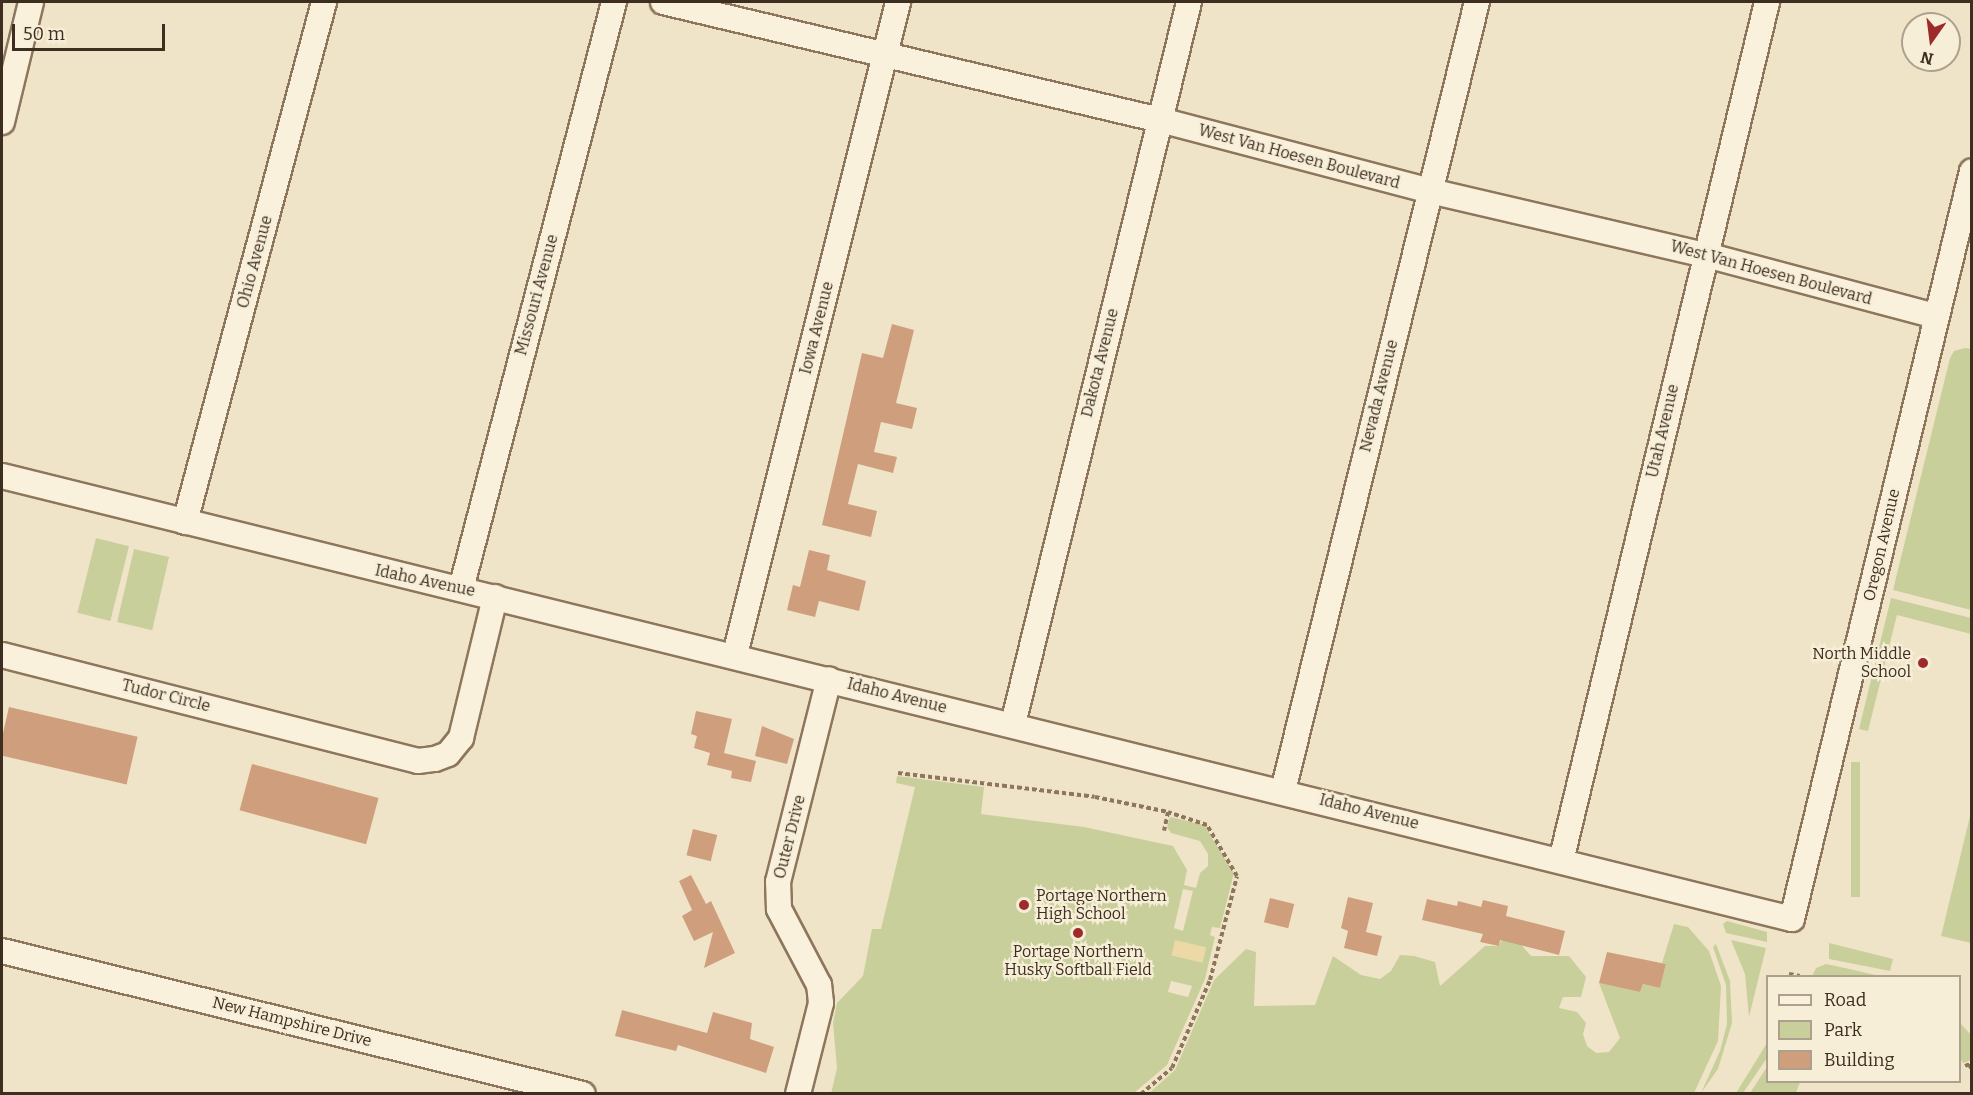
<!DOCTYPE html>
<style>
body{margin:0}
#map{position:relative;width:1973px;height:1095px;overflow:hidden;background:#f0e4c8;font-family:Bitter,serif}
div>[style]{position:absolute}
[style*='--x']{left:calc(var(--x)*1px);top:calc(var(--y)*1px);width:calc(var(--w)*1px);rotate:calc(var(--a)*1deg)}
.green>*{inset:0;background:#c9cf9b;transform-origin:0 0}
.sand>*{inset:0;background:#ecd9a5;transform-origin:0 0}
.building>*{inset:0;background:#cf9f7d;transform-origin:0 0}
.path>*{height:4px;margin-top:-2px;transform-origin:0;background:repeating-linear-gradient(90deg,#8d765c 0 4.5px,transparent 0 7.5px)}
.roads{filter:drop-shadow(2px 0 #8d765c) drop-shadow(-2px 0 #8d765c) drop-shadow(0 2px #8d765c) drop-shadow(0 -2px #8d765c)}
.minor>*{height:24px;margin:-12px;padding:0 12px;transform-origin:12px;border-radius:12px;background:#faf1dc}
.dots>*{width:16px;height:16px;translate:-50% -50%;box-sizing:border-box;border:3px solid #f7eed8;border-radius:50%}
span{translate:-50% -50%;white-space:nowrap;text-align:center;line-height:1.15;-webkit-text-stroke:4.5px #f7eed8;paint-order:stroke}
.street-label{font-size:16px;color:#3d2e20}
.poi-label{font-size:16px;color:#3d2e20}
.right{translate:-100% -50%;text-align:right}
.left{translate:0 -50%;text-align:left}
.frame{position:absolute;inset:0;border:3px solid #3d2e20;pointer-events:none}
.legend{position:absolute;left:1766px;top:975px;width:195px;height:108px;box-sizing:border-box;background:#f7eed8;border:2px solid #ada18e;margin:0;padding:8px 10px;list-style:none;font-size:18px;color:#3d2e20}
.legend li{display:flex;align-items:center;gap:12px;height:30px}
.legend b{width:30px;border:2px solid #ada18e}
.north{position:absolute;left:1901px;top:12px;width:60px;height:60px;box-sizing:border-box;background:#f7eed8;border:2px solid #ada18e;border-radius:50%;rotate:194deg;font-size:16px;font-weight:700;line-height:24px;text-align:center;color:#3d2e20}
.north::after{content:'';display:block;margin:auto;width:21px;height:27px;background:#9e2a2b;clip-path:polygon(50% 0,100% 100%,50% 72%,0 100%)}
.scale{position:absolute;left:12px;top:24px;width:153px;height:27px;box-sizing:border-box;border:3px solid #3d2e20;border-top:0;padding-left:8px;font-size:18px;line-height:21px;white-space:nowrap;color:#3d2e20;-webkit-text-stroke:4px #f7eed8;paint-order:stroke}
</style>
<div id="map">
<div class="green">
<i style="clip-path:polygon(1965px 348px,1972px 349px,1971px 610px,1893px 590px,1950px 358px,1954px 351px)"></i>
<i style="left:96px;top:538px;width:34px;height:77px;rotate:14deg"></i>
<i style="left:134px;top:549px;width:36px;height:75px;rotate:13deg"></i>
<i style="clip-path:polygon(1891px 598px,1971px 618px,1971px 634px,1897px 615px,1868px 731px,1859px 729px)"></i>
<i style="left:1851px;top:762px;width:9px;height:135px"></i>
<i style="clip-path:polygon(evenodd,897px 776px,984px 787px,981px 814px,1084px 827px,1173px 846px,1187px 870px,1184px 885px,1196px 888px,1200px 873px,1208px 866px,1208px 854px,1200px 841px,1171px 833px,1167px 827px,1170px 817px,1204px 825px,1234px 873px,1220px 928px,1212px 927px,1210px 935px,1215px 937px,1205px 979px,1167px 1065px,1134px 1093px,831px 1094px,837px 1068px,833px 1023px,837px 1003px,863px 976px,872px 929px,881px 929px,915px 787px,896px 783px,897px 776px,1183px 889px,1193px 891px,1183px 931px,1174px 928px,1183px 889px,897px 776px,1171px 981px,1192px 986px,1188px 997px,1168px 992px,1171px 981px)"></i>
<i style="clip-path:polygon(1971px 812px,1971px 943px,1941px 936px)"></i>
<i style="clip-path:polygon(1727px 921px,1767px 932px,1767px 942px,1726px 933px,1723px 924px)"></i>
<i style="clip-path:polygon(1674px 924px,1688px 927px,1709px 951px,1721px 986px,1718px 1041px,1694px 1093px,1148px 1094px,1175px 1070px,1214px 980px,1246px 949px,1256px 952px,1254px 1006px,1315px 1005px,1333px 956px,1361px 975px,1380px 979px,1391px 971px,1400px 955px,1414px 956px,1435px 962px,1440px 986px,1485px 946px,1499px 946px,1506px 927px,1531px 956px,1569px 956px,1586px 977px,1581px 997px,1563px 997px,1559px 1008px,1577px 1012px,1586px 1023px,1583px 1034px,1587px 1046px,1596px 1053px,1609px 1052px,1620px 1038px,1599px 983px,1640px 992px,1643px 984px,1660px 988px,1666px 964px,1662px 963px)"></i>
<i style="clip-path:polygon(1731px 940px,1766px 948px,1749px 1017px,1745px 974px)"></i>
<i style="clip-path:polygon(1829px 943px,1893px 959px,1890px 971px,1829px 959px)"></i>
<i style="clip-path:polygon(1716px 944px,1730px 981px,1732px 1023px,1718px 1069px,1701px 1093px,1720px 1051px,1727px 1024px,1726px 985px,1713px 947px)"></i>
<i style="clip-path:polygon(1826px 964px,1845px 968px,1880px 976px,1812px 976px,1816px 968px)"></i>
<i style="clip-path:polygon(1960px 1023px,1971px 1035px,1971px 1060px,1963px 1063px,1960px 1058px)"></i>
<i style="clip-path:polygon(1767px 1043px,1767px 1058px,1743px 1093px,1736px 1093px)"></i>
<i style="clip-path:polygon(1767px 1067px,1768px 1082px,1800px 1082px,1796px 1093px,1750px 1093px)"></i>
</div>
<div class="sand">
<i style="left:1175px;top:940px;width:32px;height:16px;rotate:13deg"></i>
</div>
<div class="building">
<i style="clip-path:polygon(892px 324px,914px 330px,896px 403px,917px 408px,912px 429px,881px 422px,874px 452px,897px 457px,893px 473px,858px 464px,848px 504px,877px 511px,871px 537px,822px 525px,862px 353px,883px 358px)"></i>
<i style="clip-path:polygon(809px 550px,830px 555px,827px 570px,866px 581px,859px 611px,819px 601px,815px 617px,787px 610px,793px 585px,800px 587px)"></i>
<i style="left:9px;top:707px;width:132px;height:49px;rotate:13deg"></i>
<i style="clip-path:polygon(696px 711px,732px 719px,724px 753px,756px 761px,751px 782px,731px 778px,732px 771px,707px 765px,710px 753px,694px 748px,697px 736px,691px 734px)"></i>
<i style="clip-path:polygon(762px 726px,794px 739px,787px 764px,755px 756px)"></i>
<i style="left:252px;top:764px;width:131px;height:48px;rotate:15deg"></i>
<i style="left:693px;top:829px;width:25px;height:27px;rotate:14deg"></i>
<i style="clip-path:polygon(691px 875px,706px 904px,711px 901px,735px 953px,704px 968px,713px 932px,694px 941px,682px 916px,692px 910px,679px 881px)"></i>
<i style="clip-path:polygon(1348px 897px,1373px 903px,1366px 932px,1382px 936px,1377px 956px,1344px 948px,1348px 931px,1341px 928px)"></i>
<i style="left:1270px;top:898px;width:25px;height:25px;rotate:14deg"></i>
<i style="clip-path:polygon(1427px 899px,1457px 906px,1458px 901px,1481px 907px,1483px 900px,1508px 906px,1506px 916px,1565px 931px,1559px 955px,1500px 940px,1499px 946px,1480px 942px,1483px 934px,1422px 920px)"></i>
<i style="clip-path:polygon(1607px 952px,1666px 964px,1660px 988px,1643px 984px,1640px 992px,1599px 983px)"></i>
<i style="clip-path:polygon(622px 1010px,707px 1033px,713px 1012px,752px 1023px,750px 1039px,774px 1047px,766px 1073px,678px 1045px,676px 1051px,615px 1036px)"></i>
</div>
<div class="path">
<i style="--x:898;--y:773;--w:198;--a:6.9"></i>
<i style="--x:1095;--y:797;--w:75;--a:11.6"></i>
<i style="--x:1168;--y:812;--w:19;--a:102"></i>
<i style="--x:1789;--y:974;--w:11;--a:10"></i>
<i style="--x:1969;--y:1064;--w:7;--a:63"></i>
<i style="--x:1965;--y:1066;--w:8;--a:-23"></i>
<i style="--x:1141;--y:1094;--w:40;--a:-40"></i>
<i style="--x:1172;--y:1068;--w:96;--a:-66.6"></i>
<i style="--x:1210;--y:980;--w:107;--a:-75.4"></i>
<i style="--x:1237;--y:876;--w:59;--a:-120.5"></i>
<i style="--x:1207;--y:825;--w:41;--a:-161.6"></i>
</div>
<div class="roads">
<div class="minor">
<i style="--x:663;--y:2;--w:511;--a:13.36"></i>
<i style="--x:1160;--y:120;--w:279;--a:14.7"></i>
<i style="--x:1430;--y:191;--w:283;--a:13.1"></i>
<i style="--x:1706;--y:255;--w:237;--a:14.9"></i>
<i style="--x:2;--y:122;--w:123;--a:-76.4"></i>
<i style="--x:2;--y:476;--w:1844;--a:13.9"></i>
<i style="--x:1792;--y:919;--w:769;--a:-76.47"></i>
<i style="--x:185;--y:522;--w:538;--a:-75.03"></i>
<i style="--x:461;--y:589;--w:607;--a:-75.39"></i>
<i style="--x:2;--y:655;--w:429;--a:14.3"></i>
<i style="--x:418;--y:761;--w:17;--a:-7"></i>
<i style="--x:435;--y:759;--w:14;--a:-21"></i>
<i style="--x:448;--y:754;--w:21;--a:-51"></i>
<i style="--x:461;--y:738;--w:145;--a:-76.4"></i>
<i style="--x:735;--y:655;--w:673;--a:-75.98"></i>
<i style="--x:1013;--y:724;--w:743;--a:-76.3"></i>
<i style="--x:1283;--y:791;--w:813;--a:-76.19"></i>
<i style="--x:1561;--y:861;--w:883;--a:-76.51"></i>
<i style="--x:2;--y:951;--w:598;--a:13.83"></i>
<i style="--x:798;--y:1094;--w:94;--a:-75.8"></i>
<i style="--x:821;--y:1003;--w:18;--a:-96"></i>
<i style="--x:819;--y:985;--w:86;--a:-117.8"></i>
<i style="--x:779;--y:909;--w:27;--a:-92"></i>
<i style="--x:778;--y:882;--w:209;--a:-75.9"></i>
</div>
</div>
<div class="dots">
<i style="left:1923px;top:663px;background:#9e2a2b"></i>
<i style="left:1024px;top:905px;background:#9e2a2b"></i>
<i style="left:1078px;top:933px;background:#9e2a2b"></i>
</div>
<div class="street-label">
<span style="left:1299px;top:157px;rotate:15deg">West Van Hoesen Boulevard</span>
<span style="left:255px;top:262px;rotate:-75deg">Ohio Avenue</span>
<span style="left:1771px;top:273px;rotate:15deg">West Van Hoesen Boulevard</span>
<span style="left:537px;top:295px;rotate:-75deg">Missouri Avenue</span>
<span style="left:817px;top:328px;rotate:-76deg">Iowa Avenue</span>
<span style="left:1100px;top:363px;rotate:-76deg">Dakota Avenue</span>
<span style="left:1379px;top:396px;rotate:-76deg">Nevada Avenue</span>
<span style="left:1663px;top:431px;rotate:-77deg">Utah Avenue</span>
<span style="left:1882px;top:545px;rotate:-77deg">Oregon Avenue</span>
<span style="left:425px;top:581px;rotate:12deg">Idaho Avenue</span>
<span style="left:166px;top:696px;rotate:14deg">Tudor Circle</span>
<span style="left:897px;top:696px;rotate:14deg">Idaho Avenue</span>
<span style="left:1369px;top:812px;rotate:14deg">Idaho Avenue</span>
<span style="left:790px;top:837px;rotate:-76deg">Outer Drive</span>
<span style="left:292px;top:1022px;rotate:14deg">New Hampshire Drive</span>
</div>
<div class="poi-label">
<span class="right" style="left:1911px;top:663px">North Middle<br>School</span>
<span class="left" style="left:1036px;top:905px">Portage Northern<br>High School</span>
<span style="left:1078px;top:961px">Portage Northern<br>Husky Softball Field</span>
</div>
<div class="frame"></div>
<ul class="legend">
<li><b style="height:8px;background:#faf1dc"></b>Road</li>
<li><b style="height:16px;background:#c9cf9b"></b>Park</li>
<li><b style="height:16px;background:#cf9f7d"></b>Building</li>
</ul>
<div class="north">N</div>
<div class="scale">50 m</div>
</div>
